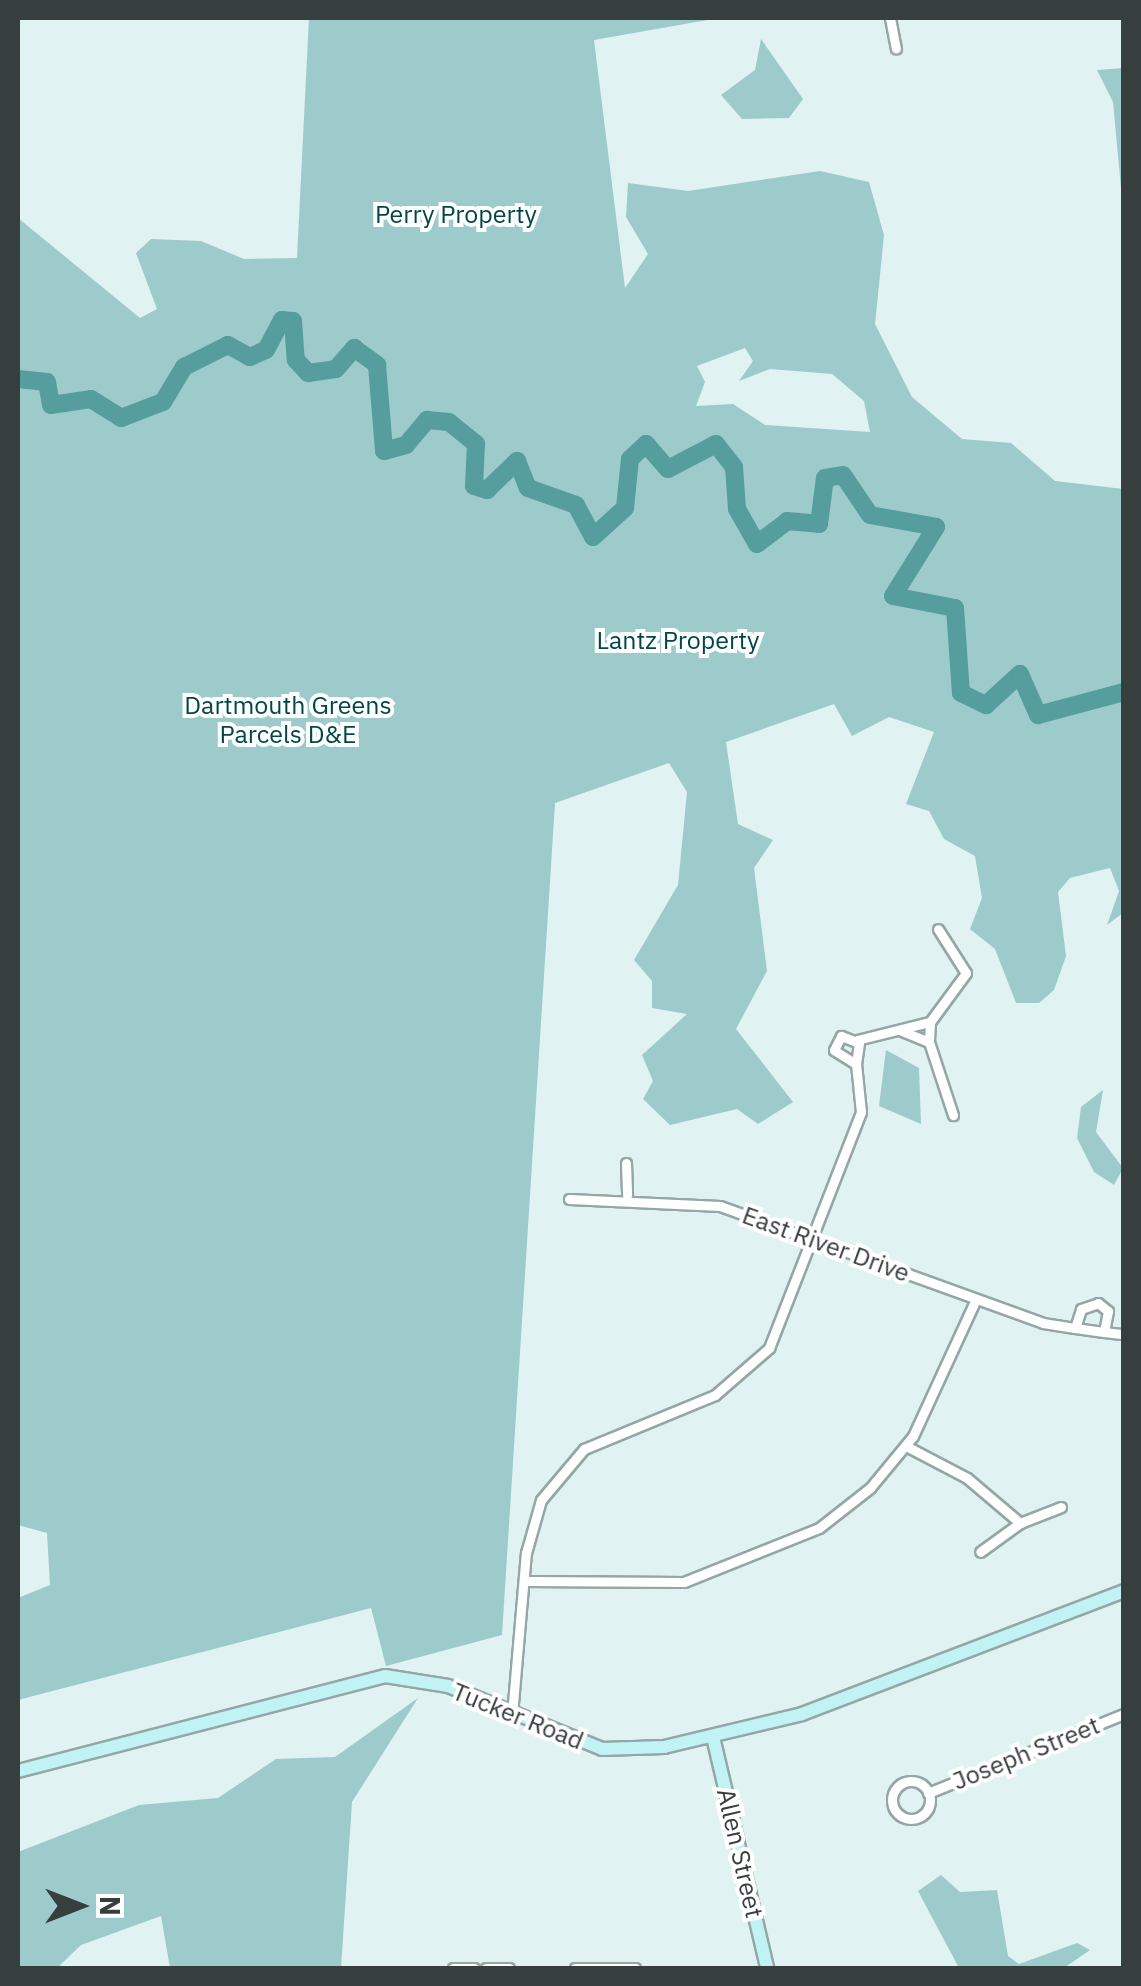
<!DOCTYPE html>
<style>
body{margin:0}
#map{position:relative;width:1141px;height:1986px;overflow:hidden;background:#e0f2f2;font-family:"IBM Plex Sans",sans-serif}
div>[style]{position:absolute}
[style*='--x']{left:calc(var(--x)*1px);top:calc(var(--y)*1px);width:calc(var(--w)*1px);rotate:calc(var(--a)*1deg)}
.green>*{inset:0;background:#9dcacb}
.river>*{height:18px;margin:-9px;padding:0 9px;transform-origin:9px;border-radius:9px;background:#569d9d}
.roads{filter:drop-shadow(2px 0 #94a6a6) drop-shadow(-2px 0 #94a6a6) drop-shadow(0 2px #94a6a6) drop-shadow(0 -2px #94a6a6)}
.street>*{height:9px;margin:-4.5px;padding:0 4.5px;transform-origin:4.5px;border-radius:4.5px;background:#fff}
.street>.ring{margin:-4.5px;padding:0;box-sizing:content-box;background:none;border:9px solid #fff;border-radius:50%}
.secondary>*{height:12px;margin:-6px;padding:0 6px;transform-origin:6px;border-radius:6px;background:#c2f3f4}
span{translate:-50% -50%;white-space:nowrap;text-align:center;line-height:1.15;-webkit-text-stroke:8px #fff;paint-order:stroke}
.park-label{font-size:25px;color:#024748}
.street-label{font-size:25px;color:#373e3e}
.frame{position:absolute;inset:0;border:20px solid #373e3e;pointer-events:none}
.north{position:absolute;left:30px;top:1856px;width:100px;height:100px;-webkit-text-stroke:8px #fff;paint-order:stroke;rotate:90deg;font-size:28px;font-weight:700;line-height:40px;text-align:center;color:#373e3e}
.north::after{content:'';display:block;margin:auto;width:35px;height:45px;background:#373e3e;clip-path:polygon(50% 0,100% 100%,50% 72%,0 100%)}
</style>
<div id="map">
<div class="green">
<i style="clip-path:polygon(evenodd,309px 18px,719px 18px,594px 40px,625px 288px,648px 254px,626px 217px,628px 183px,688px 191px,820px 171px,869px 182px,884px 235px,875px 324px,912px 397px,962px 439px,1011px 443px,1055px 481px,1123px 489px,1123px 913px,1107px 925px,1119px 891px,1110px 868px,1070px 878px,1058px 892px,1066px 956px,1054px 990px,1039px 1003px,1016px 1003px,995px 949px,970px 929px,982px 898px,975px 856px,944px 839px,929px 811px,906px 804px,934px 732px,889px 717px,852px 736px,834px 704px,726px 742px,738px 824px,773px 840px,754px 868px,767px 971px,736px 1029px,793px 1102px,758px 1124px,737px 1109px,670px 1125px,643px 1099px,653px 1081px,642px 1055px,687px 1014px,652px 1008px,652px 981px,634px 960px,678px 885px,687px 792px,669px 763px,555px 803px,502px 1635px,386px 1666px,371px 1608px,18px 1700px,18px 1598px,50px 1585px,47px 1533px,18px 1525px,18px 218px,140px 318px,157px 309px,136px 253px,151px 239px,201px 241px,244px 259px,297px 258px,309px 18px,745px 348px,753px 361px,739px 381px,770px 369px,832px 374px,864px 401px,870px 432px,765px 425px,733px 404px,696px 406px,705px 382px,697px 366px,745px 348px)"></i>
<i style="clip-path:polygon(761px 39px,803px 99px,789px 118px,742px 119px,721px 95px,755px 70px)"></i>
<i style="clip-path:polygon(1123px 68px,1124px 68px,1123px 209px,1113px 102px,1097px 70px)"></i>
<i style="clip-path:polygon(886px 1050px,919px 1068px,921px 1124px,879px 1106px)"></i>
<i style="clip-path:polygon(1103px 1090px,1096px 1132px,1123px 1168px,1114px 1185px,1094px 1172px,1077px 1138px,1081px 1107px)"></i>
<i style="clip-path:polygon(418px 1698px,352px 1802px,341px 1968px,170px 1968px,161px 1916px,81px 1945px,57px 1968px,18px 1968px,18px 1852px,139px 1805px,218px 1798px,276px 1759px,335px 1757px)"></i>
<i style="clip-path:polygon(941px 1875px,960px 1892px,997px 1890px,1008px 1956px,1019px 1964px,1077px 1943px,1090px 1950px,1064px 1968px,959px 1968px,918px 1891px)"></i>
</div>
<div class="river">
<i style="--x:18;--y:379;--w:29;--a:6"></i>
<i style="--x:47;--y:382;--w:23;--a:80"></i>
<i style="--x:51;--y:405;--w:40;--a:-8.5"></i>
<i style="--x:91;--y:399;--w:36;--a:32"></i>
<i style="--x:121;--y:418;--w:45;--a:-20.9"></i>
<i style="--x:163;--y:402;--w:41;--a:-59"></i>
<i style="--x:184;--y:367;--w:49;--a:-26.6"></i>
<i style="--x:228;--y:345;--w:25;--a:29"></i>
<i style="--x:250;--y:357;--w:17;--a:-24"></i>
<i style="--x:266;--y:350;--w:34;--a:-62"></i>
<i style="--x:282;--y:320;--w:11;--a:5"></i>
<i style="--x:293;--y:321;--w:39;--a:86"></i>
<i style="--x:296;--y:360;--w:18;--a:47"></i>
<i style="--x:308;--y:373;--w:28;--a:-8"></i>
<i style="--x:336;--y:369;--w:28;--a:-49"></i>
<i style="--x:354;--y:348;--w:29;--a:36"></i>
<i style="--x:377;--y:365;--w:86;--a:85.3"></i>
<i style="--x:384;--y:451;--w:23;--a:-15"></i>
<i style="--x:406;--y:445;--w:33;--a:-50"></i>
<i style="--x:427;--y:420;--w:22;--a:5"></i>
<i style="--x:449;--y:422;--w:35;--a:39"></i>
<i style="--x:476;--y:444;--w:42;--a:92.7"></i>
<i style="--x:474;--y:486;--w:14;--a:17"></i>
<i style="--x:487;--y:490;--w:42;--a:-44"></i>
<i style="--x:517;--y:461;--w:29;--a:68"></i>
<i style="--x:528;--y:488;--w:51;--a:19.5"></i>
<i style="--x:576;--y:505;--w:36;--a:62"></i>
<i style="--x:593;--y:537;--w:43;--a:-42.2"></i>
<i style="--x:625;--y:508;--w:49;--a:-84.2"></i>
<i style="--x:630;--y:459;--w:22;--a:-43"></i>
<i style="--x:646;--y:444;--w:33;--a:49"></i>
<i style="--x:668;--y:469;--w:54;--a:-27.5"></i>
<i style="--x:716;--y:444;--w:29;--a:52"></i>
<i style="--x:734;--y:467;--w:42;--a:85.9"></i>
<i style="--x:737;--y:509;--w:40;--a:60.3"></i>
<i style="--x:757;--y:544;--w:38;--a:-37"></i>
<i style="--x:787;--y:521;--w:32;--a:5"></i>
<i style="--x:819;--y:524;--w:46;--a:-82.6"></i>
<i style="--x:825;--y:478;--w:18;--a:-9"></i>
<i style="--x:843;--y:475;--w:48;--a:56"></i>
<i style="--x:870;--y:515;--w:67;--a:10.3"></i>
<i style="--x:936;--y:527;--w:81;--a:121.9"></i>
<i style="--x:893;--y:596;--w:63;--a:11"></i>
<i style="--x:955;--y:608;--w:85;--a:86"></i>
<i style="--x:961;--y:693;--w:28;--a:26"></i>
<i style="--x:986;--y:705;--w:46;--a:-42.4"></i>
<i style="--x:1020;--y:674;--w:45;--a:66.3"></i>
<i style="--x:1038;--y:715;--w:89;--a:-15"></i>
</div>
<div class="roads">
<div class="street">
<i style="--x:890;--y:18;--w:31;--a:79"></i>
<i style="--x:930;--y:1022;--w:61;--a:-53.7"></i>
<i style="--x:966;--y:973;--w:52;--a:-122.5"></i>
<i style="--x:857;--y:1040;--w:75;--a:-13.9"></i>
<i style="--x:930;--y:1022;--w:20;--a:93"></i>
<i style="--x:929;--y:1042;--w:31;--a:-158"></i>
<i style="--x:929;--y:1042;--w:77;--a:71.8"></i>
<i style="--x:626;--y:1163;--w:32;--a:88"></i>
<i style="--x:569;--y:1199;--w:151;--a:2.7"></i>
<i style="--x:720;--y:1206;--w:344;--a:19.9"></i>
<i style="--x:1043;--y:1323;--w:32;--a:9"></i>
<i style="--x:1075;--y:1328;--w:20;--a:-72"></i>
<i style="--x:1081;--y:1309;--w:18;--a:-19"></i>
<i style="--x:1098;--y:1303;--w:13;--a:39"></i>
<i style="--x:1108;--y:1311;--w:21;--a:101"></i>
<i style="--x:1104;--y:1332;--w:17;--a:7"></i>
<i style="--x:1075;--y:1328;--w:29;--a:8"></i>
<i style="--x:906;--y:1446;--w:69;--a:27.7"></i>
<i style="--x:967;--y:1478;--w:70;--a:40.3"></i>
<i style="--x:1020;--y:1523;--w:49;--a:144.1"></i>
<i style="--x:1020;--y:1523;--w:44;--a:-21.3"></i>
<i style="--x:524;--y:1581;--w:160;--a:0.4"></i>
<i style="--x:684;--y:1582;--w:145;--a:-21.8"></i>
<i style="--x:819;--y:1528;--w:65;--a:-38.1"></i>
<i style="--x:870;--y:1488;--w:67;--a:-50.4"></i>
<i style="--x:913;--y:1436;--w:149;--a:-65.3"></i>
<i style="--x:512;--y:1715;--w:163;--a:-85.1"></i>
<i style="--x:526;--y:1553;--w:55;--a:-74.2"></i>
<i style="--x:541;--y:1500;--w:67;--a:-49.9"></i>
<i style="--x:584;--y:1449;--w:142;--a:-22.4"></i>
<i style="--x:715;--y:1395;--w:72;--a:-41"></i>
<i style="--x:769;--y:1348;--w:253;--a:-68.7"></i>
<i style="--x:861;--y:1112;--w:48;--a:-95.9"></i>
<i style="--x:856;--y:1064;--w:26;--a:-148"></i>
<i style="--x:834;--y:1050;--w:16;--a:-63"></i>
<i style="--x:841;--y:1036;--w:19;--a:21"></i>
<i style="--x:859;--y:1043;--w:21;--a:98"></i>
<i class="ring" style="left:892px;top:1781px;width:29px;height:29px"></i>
<i style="--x:928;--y:1793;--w:211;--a:-22"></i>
<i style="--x:453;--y:1968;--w:21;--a:0"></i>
<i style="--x:486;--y:1968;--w:23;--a:0"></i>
<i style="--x:575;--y:1968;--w:60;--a:0"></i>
</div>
<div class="secondary">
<i style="--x:713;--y:1737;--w:237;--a:76.8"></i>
<i style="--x:18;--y:1771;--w:379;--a:-14.5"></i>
<i style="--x:385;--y:1676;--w:64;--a:9"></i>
<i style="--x:448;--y:1686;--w:166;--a:22.2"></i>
<i style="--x:602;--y:1749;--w:62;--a:-1.8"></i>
<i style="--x:664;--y:1747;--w:142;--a:-13.4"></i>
<i style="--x:802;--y:1714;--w:345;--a:-20.9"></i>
</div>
</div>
<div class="park-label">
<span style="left:456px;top:214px">Perry Property</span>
<span style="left:678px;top:640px">Lantz Property</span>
<span style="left:288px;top:720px">Dartmouth Greens<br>Parcels D&amp;E</span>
</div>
<div class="street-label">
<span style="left:826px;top:1244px;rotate:20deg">East River Drive</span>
<span style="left:518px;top:1716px;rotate:22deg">Tucker Road</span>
<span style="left:1026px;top:1753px;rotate:-22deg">Joseph Street</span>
<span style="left:740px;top:1853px;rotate:77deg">Allen Street</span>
</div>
<div class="frame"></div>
<div class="north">N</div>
</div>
